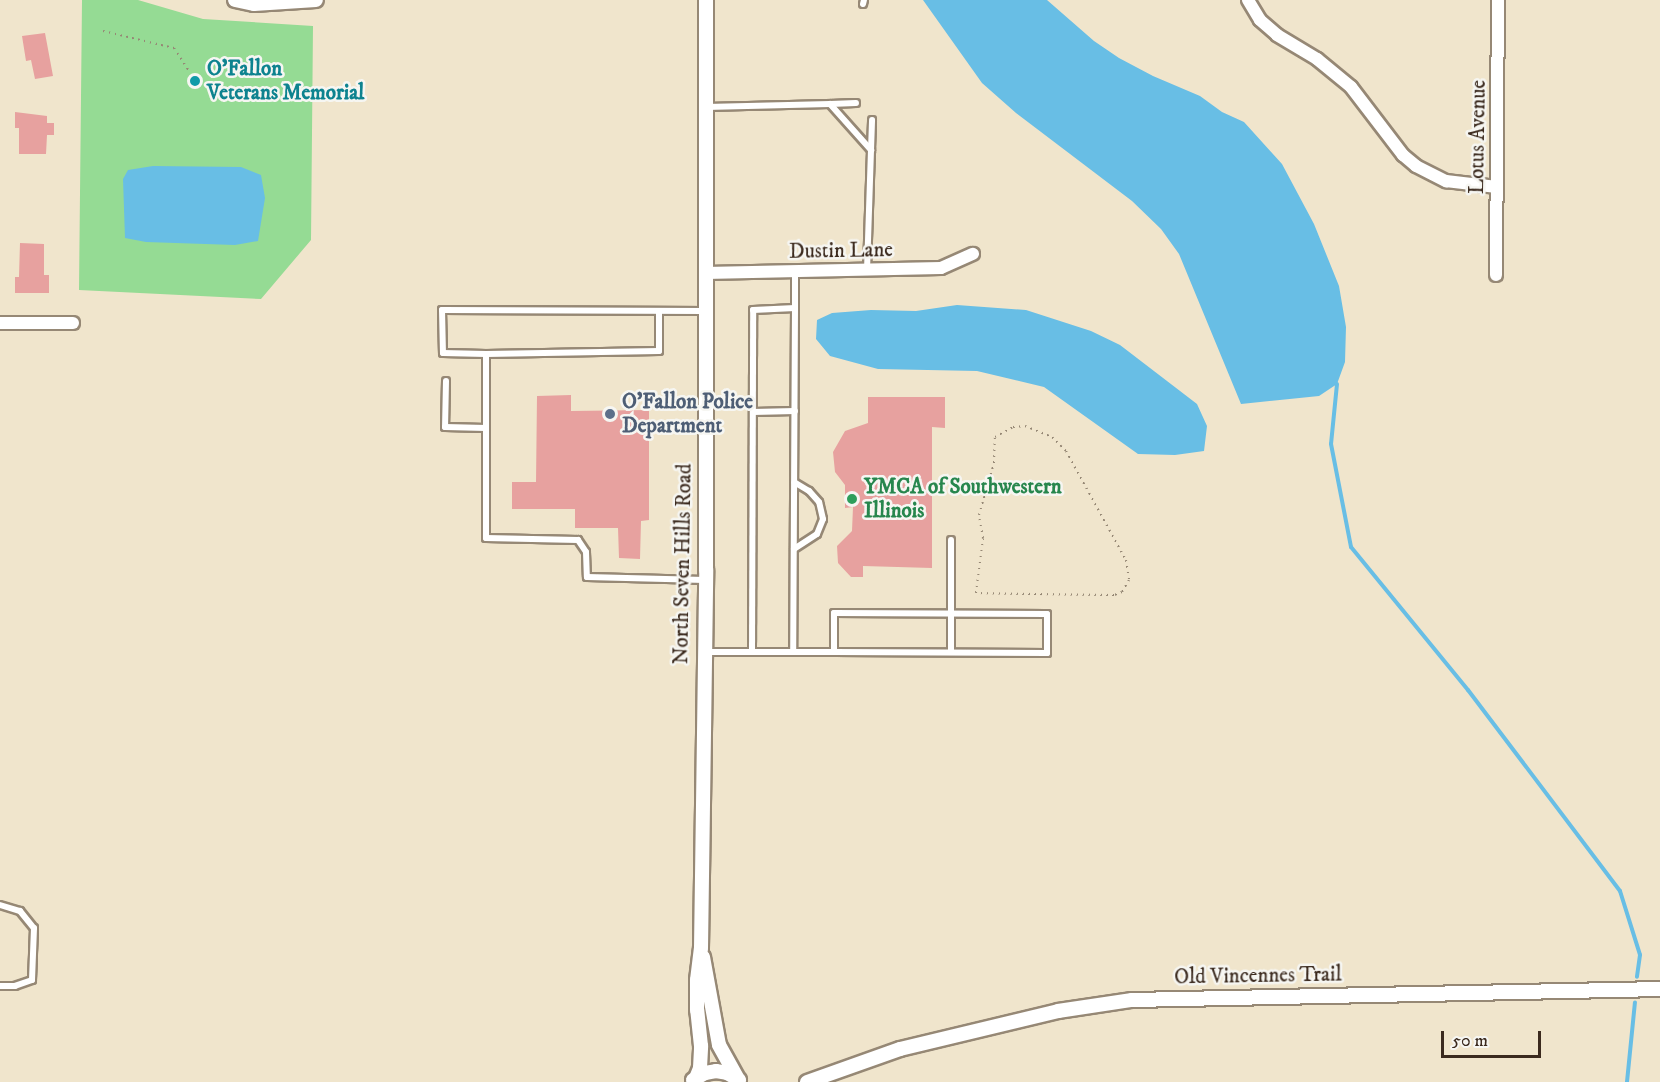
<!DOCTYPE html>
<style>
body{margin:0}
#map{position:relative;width:1660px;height:1082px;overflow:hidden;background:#f0e5cc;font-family:"IM FELL DW Pica",serif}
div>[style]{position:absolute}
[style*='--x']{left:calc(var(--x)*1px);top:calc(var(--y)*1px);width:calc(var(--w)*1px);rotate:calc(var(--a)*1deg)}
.green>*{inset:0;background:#95db94}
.water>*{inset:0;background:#68bee5}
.stream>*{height:4px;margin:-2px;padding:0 2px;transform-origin:2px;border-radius:2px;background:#68bee5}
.building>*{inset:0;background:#e7a19f}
.path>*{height:2px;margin-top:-1px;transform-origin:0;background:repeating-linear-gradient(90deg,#968875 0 1.5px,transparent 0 6px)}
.roads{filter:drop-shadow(2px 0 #968875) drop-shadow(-2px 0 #968875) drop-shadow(0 2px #968875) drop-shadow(0 -2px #968875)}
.service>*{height:6px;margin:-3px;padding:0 3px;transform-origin:3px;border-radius:3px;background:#fff}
.minor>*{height:12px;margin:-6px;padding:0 6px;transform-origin:6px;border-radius:6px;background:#fff}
.tertiary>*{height:14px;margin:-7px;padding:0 7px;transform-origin:7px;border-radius:7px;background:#fff}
.dots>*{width:16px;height:16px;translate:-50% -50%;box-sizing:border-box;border:3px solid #f6f6f2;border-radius:50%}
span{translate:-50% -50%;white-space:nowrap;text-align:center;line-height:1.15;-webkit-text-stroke:5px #f6f6f2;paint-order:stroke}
.culture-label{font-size:21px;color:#0d838f;font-weight:700}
.left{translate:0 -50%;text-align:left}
.street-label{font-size:21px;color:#3b2a1e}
.service-label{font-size:21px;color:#4e5e75;font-weight:700}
.leisure-label{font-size:21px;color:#27864d;font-weight:700}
.scale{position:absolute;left:1441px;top:1031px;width:100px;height:27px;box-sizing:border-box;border:3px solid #3b2a1e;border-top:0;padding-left:8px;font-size:18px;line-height:21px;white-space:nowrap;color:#3b2a1e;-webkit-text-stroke:4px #f6f6f2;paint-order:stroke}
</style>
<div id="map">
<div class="green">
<i style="clip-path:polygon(82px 0,138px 0,203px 19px,313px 26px,311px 240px,261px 299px,79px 290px)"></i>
</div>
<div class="water">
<i style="clip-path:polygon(923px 0,1047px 0,1094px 41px,1119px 58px,1153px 76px,1200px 96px,1222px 112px,1244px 122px,1282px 164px,1314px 224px,1339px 286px,1346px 327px,1345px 362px,1337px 384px,1319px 396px,1241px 404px,1179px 254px,1161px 229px,1132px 201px,1016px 113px,982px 83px)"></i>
<i style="clip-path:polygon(153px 166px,241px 167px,261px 175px,265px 198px,258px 241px,235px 245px,146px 242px,125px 238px,123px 179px,128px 170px)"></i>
<i style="clip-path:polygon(957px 305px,1026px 310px,1091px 331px,1120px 345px,1197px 404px,1207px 426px,1204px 451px,1175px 455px,1138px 454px,1044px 387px,977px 371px,878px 369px,830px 356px,816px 339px,817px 320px,832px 313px,871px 310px,916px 311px)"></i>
</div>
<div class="stream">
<i style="--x:1337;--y:384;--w:60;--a:95.7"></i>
<i style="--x:1331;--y:444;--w:105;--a:79"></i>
<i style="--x:1351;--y:547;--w:185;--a:50.7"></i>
<i style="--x:1468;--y:690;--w:252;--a:52.9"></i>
<i style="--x:1620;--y:891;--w:67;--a:72.6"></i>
<i style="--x:1640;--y:955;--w:22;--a:98"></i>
<i style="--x:1627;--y:1082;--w:80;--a:-84.3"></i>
</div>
<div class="building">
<i style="clip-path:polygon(45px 33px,53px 76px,35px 79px,31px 60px,26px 61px,22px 36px)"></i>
<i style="clip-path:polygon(15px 112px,47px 116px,47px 123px,54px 123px,54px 135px,47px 135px,46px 154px,19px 154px,19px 128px,15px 128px)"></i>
<i style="clip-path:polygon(20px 243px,44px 244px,44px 275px,49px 275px,49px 293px,15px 293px,15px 277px,19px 277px)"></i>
<i style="clip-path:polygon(571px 395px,571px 411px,649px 410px,649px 520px,641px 521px,640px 559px,619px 558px,618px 528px,575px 528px,575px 509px,512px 509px,512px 482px,536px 482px,537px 396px)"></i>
<i style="clip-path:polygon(868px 397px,945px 397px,945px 428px,932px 427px,932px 568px,863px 566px,863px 577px,851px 577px,838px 563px,837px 546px,852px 531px,853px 507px,845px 508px,845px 485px,835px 472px,833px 452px,845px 431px,868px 423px)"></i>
</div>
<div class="path">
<i style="--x:103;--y:31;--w:73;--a:13.5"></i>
<i style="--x:174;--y:48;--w:27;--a:57"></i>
<i style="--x:1025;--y:426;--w:29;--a:22"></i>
<i style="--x:1052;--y:437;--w:20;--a:45"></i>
<i style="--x:1066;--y:451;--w:124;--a:61.2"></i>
<i style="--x:1126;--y:560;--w:20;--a:81"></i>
<i style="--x:1129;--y:580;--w:14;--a:120"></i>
<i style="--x:1122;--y:592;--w:9;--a:159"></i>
<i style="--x:1114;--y:595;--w:138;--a:-179.2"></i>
<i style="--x:976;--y:593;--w:55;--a:-82.7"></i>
<i style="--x:983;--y:538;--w:23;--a:-100"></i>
<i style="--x:979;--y:515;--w:54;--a:-73.9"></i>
<i style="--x:994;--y:463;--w:26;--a:-88"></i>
<i style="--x:995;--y:437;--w:21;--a:-29"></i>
<i style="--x:1013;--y:427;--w:12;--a:-5"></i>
</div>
<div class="roads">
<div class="service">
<i style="--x:863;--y:4;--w:4;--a:-76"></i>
<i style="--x:830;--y:104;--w:26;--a:-2"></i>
<i style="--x:706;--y:107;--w:124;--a:-1.4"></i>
<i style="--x:830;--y:104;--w:62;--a:48.3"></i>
<i style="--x:871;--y:150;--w:119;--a:91.9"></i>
<i style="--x:871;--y:150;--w:30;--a:-88"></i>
<i style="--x:795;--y:271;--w:37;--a:90"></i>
<i style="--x:795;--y:308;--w:344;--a:90.3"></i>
<i style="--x:793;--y:652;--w:41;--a:180"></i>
<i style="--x:752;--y:652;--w:342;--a:-89.8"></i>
<i style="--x:753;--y:310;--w:42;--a:-2.7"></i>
<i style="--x:705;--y:311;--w:263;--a:-179.8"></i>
<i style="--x:442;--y:310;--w:43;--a:88.7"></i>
<i style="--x:443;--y:353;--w:43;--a:1.3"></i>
<i style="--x:486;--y:354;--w:184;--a:90"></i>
<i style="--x:486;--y:538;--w:92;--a:1.2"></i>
<i style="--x:578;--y:540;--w:14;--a:56"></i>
<i style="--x:586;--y:552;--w:25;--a:88"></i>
<i style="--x:587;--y:577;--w:118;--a:1.5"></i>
<i style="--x:486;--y:354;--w:173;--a:-1"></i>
<i style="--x:659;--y:351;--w:40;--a:-90"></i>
<i style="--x:446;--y:381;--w:46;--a:91.2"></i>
<i style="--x:445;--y:427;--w:41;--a:1.4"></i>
<i style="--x:753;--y:412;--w:42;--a:-1.4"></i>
<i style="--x:794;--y:549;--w:27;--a:-33"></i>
<i style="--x:817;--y:534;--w:16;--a:-68"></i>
<i style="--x:823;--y:519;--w:17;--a:-103"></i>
<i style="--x:819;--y:502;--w:15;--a:-132"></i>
<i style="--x:809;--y:491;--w:17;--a:-149"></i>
<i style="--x:704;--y:652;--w:48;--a:0"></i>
<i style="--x:793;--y:652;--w:41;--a:0"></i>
<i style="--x:834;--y:652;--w:213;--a:0.3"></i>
<i style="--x:1047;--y:653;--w:39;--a:-90"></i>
<i style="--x:1047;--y:614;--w:213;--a:-179.7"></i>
<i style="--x:834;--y:613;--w:39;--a:90"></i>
<i style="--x:951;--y:652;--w:112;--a:-90"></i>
<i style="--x:0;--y:905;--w:21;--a:17"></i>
<i style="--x:20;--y:911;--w:22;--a:51"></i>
<i style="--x:34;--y:928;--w:52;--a:92.2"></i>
<i style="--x:32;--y:980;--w:18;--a:161"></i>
<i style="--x:15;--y:986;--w:15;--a:180"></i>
</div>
<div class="minor">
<i style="--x:1248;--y:0;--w:23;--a:59"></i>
<i style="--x:1260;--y:20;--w:23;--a:41"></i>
<i style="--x:1277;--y:35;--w:47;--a:31"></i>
<i style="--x:1317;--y:59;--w:44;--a:39.5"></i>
<i style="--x:1351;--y:87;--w:86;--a:52.6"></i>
<i style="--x:1403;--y:155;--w:17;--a:40"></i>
<i style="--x:1416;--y:166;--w:34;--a:27"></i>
<i style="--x:1446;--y:181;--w:51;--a:6.7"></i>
<i style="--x:705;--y:273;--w:236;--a:-1.2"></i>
<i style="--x:941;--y:268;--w:35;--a:-24"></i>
<i style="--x:1496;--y:275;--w:275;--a:-89.6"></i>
<i style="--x:0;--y:323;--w:73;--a:0"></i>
</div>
<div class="tertiary">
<i style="--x:235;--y:0;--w:19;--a:12"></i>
<i style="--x:254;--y:4;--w:62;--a:-3.7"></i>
<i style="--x:703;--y:957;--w:89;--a:79.7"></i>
<i style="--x:719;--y:1045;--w:38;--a:61"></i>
<i style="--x:696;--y:1078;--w:11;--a:-68"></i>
<i style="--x:700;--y:1068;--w:22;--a:-87"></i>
<i style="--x:701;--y:1046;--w:36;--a:-96"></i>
<i style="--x:697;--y:1010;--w:30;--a:-90"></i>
<i style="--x:697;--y:980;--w:32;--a:-83"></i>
<i style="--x:701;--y:948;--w:378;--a:-89.2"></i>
<i style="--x:706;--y:570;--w:570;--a:-90"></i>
<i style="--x:693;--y:1080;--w:14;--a:-30"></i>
<i style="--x:705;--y:1073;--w:11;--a:-10"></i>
<i style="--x:716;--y:1071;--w:11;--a:10"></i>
<i style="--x:727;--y:1073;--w:14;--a:30"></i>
<i style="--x:807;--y:1082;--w:99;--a:-19.5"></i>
<i style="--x:900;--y:1049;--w:163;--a:-13.5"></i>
<i style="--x:1058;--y:1011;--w:75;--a:-8.5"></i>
<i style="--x:1132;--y:1000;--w:528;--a:-1.19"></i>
</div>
</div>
<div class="dots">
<i style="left:195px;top:81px;background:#0f9aa8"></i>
<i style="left:610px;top:414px;background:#5c6f8a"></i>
<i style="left:852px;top:499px;background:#2e9e5b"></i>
</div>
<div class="culture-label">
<span class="left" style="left:207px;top:81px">O'Fallon<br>Veterans Memorial</span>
</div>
<div class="street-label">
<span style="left:1478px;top:137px;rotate:-89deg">Lotus Avenue</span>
<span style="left:841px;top:251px;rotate:-1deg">Dustin Lane</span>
<span style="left:683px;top:564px;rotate:-89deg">North Seven Hills Road</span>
<span style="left:1258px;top:976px;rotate:-1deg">Old Vincennes Trail</span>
</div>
<div class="service-label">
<span class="left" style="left:622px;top:414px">O'Fallon Police<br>Department</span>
</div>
<div class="leisure-label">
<span class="left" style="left:864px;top:499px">YMCA of Southwestern<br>Illinois</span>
</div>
<div class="scale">50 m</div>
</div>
